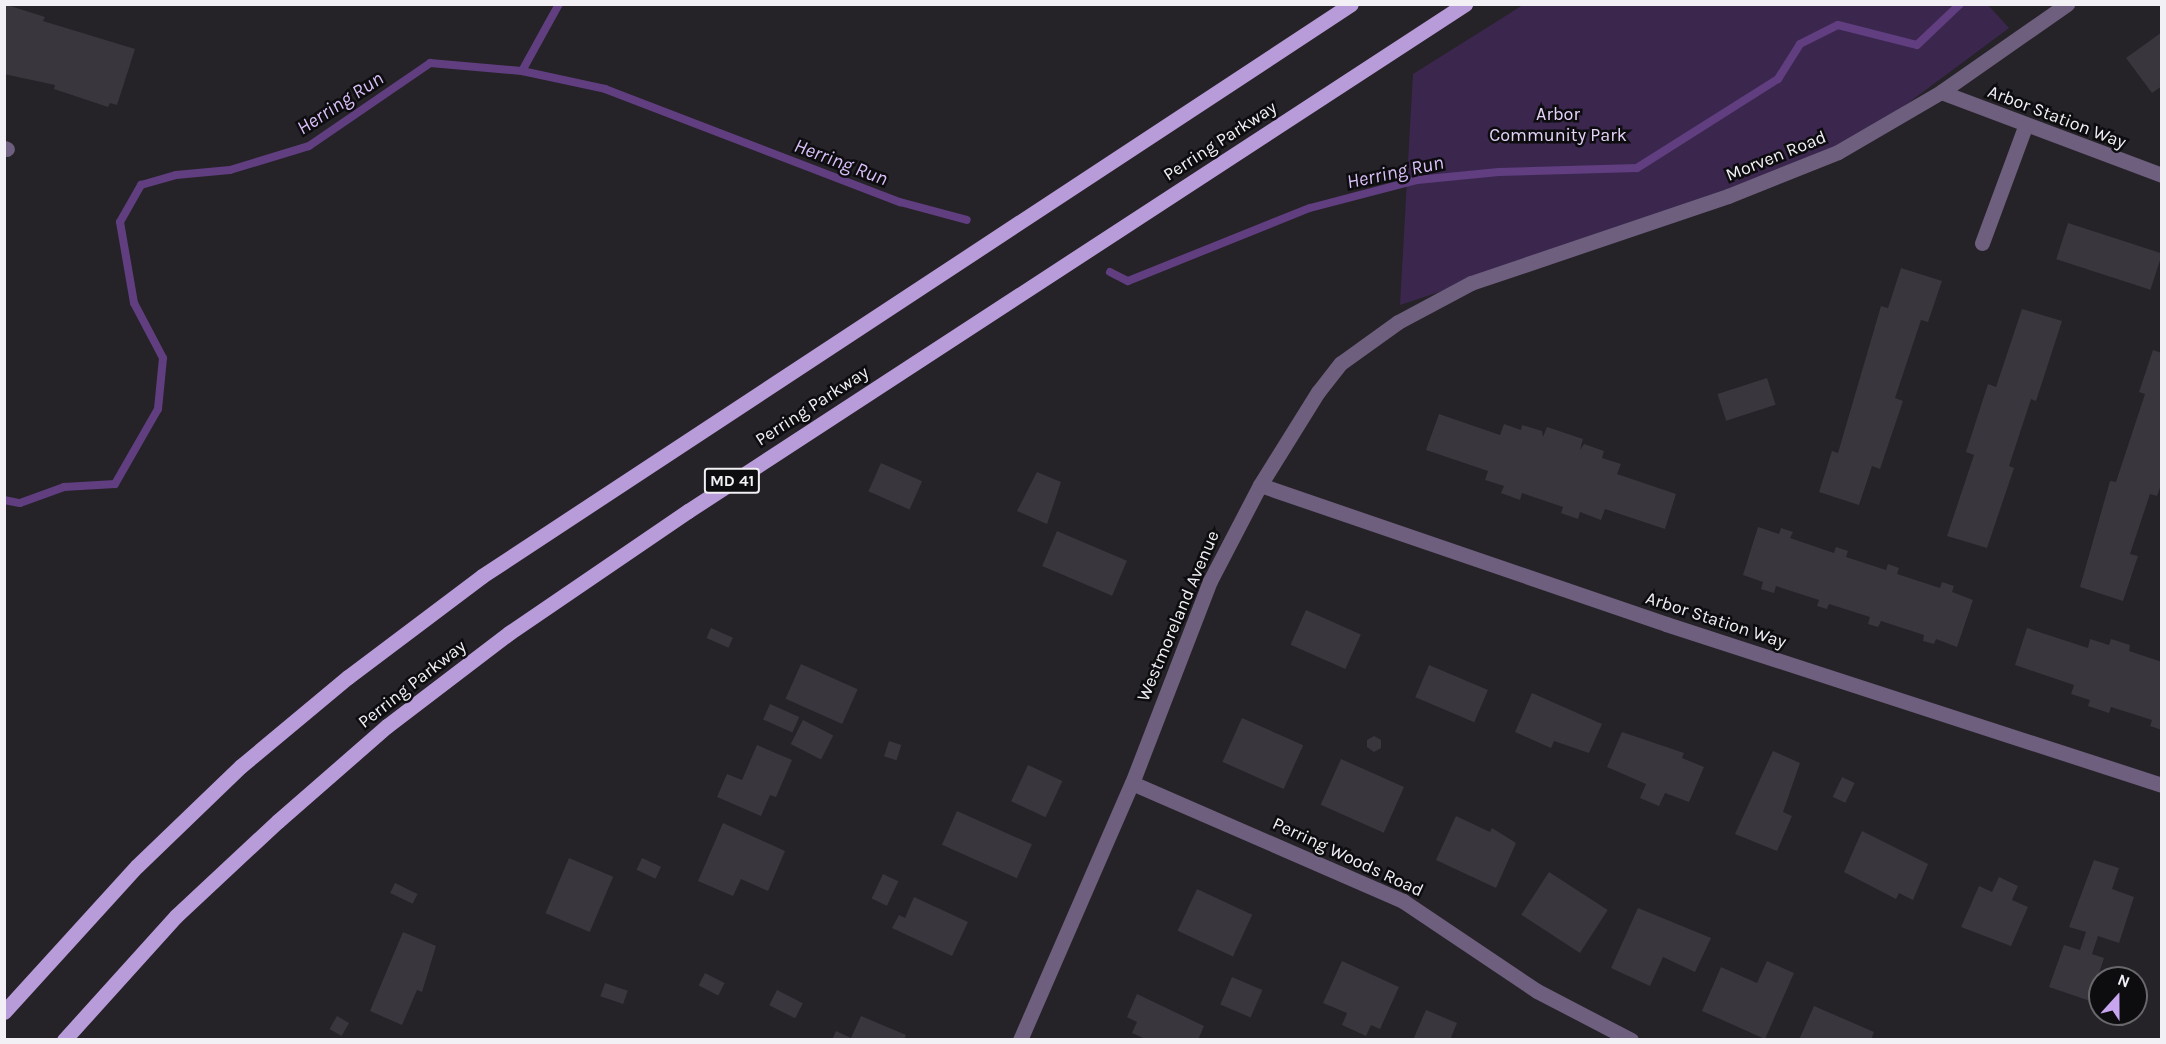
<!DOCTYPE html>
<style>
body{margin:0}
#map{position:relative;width:2166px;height:1044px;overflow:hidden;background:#252228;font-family:Karla,sans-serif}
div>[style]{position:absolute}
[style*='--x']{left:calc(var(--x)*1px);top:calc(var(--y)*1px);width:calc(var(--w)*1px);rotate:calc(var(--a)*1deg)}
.green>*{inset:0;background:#3b274e}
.stream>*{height:8px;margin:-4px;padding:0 4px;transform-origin:4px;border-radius:4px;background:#603e80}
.building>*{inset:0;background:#39363d;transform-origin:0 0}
.minor>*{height:15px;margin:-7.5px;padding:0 7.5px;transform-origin:7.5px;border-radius:7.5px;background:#6d5f7d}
.primary>*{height:15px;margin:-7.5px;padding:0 7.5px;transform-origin:7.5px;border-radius:7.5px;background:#b89bd9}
span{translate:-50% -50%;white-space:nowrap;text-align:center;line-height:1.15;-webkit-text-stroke:5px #0d0c0f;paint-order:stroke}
.shield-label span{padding:2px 4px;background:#0d0c0f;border:2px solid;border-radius:4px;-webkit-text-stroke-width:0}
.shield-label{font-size:16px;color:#f2f0f4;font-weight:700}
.park-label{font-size:18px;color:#e5d3fa}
.street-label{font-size:18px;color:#f2f0f4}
.water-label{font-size:20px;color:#d9bff8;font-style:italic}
.frame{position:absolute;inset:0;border:6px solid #f2f0f4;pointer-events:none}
.north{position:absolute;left:2088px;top:966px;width:60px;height:60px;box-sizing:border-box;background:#0d0c0f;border:2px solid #69676b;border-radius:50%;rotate:21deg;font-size:16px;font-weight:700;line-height:24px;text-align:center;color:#f2f0f4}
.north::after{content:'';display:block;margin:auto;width:21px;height:27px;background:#c8a5ef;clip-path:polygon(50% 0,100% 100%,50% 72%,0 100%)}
</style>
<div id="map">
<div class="green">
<i style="clip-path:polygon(1523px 5px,1988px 5px,2009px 28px,1853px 144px,1635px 227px,1400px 305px,1413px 74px)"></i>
</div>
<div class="stream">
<i style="--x:522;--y:71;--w:77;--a:-61.1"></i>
<i style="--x:1110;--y:272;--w:20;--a:27"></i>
<i style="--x:1128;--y:281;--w:196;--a:-21.9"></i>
<i style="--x:1310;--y:208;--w:111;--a:-14.7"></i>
<i style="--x:1417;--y:180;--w:82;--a:-5.6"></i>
<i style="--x:1499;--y:172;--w:138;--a:-1.7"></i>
<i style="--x:1637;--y:168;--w:167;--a:-32.3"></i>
<i style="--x:1778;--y:79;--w:41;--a:-57.8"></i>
<i style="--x:1800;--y:44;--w:42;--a:-26.6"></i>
<i style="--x:1838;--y:25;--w:81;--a:14.2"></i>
<i style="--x:1917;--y:45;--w:59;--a:-43.6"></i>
<i style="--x:4;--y:500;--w:16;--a:11"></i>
<i style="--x:20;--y:503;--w:47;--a:-20"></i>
<i style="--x:64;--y:487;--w:51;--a:-3.4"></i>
<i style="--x:115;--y:484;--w:86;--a:-60.2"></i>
<i style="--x:158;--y:409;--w:51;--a:-84.4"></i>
<i style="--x:163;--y:358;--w:62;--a:-117.8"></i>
<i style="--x:134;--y:303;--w:82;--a:-99.8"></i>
<i style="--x:120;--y:222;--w:43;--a:-60.4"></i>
<i style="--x:141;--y:185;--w:36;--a:-16"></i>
<i style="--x:176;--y:175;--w:54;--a:-5.3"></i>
<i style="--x:230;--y:170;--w:83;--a:-16.9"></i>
<i style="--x:309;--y:146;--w:147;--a:-34.4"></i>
<i style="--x:430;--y:63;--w:92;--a:5"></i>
<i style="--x:522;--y:71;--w:85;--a:12.2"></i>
<i style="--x:605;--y:89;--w:316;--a:21"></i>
<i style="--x:900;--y:202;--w:69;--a:15"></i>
</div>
<div class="building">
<i style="clip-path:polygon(4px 4px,45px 17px,43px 21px,135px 49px,117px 105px,110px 103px,108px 107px,54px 89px,55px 85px,4px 74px)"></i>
<i style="clip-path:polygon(2162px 32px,2162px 86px,2152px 93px,2126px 58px)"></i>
<i style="left:2068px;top:223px;width:99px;height:38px;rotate:18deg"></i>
<i style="clip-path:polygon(1901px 268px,1942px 281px,1928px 322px,1921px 320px,1895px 398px,1903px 401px,1880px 469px,1872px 466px,1859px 505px,1819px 492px,1832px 451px,1838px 453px,1881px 306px,1888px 308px)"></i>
<i style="clip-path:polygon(2022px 309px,2062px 321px,2036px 401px,2031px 399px,2009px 466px,2014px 468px,1987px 548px,1947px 536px,1974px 455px,1966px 452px,1988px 384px,1996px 387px)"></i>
<i style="clip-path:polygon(2153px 350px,2162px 353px,2162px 482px,2157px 496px,2150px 494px,2130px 554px,2138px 556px,2123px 601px,2080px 587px,2110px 481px,2116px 482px,2145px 394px,2139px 392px)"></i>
<i style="left:1767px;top:378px;width:28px;height:52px;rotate:72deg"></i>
<i style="clip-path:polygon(1439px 414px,1500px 435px,1504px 424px,1521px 430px,1522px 425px,1542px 431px,1543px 437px,1547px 427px,1583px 439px,1580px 450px,1584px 444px,1604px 451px,1602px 458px,1621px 464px,1617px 474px,1676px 494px,1665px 529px,1605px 509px,1601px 520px,1580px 512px,1578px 519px,1561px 513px,1563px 507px,1522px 493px,1520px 500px,1501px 493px,1504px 486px,1485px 480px,1488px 471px,1426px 450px)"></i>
<i style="left:881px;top:463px;width:45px;height:31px;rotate:24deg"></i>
<i style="clip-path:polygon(1037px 472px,1061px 482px,1047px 524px,1017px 511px)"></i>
<i style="clip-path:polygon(1758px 527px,1779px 534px,1781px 528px,1793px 532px,1790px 538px,1834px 553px,1836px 547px,1848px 551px,1846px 557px,1886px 570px,1888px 564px,1899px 568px,1897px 574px,1940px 588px,1942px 582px,1954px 586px,1952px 592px,1973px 600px,1957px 647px,1936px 639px,1934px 644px,1923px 641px,1924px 635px,1881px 621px,1878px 627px,1868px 624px,1870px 617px,1829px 604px,1827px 609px,1817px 606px,1819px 600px,1776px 586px,1774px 593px,1761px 589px,1763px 582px,1743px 575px)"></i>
<i style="left:1057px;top:531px;width:76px;height:38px;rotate:23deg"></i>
<i style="left:1306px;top:610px;width:60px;height:38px;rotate:24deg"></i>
<i style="left:711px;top:628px;width:24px;height:11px;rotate:24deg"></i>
<i style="clip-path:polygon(2027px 628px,2088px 648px,2090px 639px,2109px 645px,2111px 639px,2130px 645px,2129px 651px,2162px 662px,2162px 730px,2150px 726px,2152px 720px,2111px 707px,2109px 713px,2088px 706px,2090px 700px,2071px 694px,2074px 685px,2015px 665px)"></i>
<i style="left:801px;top:664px;width:62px;height:38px;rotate:24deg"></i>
<i style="left:1429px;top:665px;width:64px;height:35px;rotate:23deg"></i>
<i style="clip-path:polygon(1532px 693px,1602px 724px,1589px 753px,1554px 741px,1551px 748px,1515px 732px)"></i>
<i style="left:770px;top:704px;width:32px;height:17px;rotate:24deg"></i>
<i style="left:1242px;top:718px;width:67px;height:48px;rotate:24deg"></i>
<i style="left:803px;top:720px;width:34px;height:27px;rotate:27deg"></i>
<i style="clip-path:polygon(1622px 732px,1684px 753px,1682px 758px,1704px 767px,1689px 802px,1665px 793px,1659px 806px,1640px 798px,1646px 784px,1607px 767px)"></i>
<i style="clip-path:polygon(1374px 736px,1381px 740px,1381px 748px,1374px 752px,1367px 747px,1367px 740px)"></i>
<i style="left:889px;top:741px;width:13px;height:16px;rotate:18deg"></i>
<i style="clip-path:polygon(757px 745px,792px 760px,776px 797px,770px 795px,761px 816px,717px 797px,727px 774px,742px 780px)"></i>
<i style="clip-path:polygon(1773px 751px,1800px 763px,1783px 812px,1792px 816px,1777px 851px,1735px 834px)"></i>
<i style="left:1341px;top:759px;width:69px;height:50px;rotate:24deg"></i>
<i style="left:1028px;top:765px;width:38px;height:40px;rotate:25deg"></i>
<i style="left:1842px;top:777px;width:14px;height:22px;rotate:25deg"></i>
<i style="left:957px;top:811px;width:82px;height:37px;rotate:24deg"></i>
<i style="clip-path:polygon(1456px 816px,1490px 832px,1492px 828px,1516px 843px,1496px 888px,1436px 860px)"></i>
<i style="clip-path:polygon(723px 823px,785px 851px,768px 891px,741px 879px,733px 896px,698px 881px)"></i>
<i style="clip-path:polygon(1862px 831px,1928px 864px,1913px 900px,1899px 893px,1896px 899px,1844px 872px)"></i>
<i style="left:569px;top:858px;width:48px;height:60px;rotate:23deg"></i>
<i style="left:642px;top:858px;width:21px;height:13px;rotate:25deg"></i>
<i style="clip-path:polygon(2094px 860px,2119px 868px,2112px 889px,2134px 897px,2119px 943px,2098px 936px,2092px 954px,2104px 958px,2090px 1001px,2049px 987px,2064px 945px,2080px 950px,2086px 932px,2069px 927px)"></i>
<i style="left:1549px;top:872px;width:70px;height:51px;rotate:33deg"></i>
<i style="left:883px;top:874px;width:17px;height:27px;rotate:25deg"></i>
<i style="clip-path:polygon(1999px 877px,2018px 886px,2012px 900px,2028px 907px,2011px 946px,1961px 927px,1979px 886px,1992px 892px)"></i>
<i style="left:395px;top:883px;width:25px;height:11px;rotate:26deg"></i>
<i style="left:1197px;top:889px;width:61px;height:46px;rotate:25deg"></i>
<i style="clip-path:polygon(914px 897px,968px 922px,952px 956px,892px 928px,899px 915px,905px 918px)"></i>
<i style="clip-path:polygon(1638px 908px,1711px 938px,1695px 972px,1663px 957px,1650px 986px,1611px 968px)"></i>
<i style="clip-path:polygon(403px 932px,436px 946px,422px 992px,417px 990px,402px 1025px,370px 1011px)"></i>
<i style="clip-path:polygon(1342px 961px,1399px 987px,1380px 1029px,1371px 1025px,1366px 1036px,1342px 1025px,1347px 1013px,1323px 1003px)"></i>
<i style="clip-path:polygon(1767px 961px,1794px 973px,1765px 1039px,1702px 1011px,1721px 967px,1757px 983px)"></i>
<i style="left:705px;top:973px;width:22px;height:14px;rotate:27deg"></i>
<i style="left:1232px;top:977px;width:33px;height:30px;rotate:23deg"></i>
<i style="left:605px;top:983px;width:24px;height:14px;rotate:19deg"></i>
<i style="left:777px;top:990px;width:29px;height:17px;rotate:27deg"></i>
<i style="clip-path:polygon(1137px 994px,1204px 1026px,1198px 1040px,1148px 1040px,1132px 1033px,1137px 1022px,1127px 1017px)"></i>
<i style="clip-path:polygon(1814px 1006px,1874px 1032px,1871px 1040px,1799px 1040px)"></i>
<i style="clip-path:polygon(1426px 1010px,1457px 1023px,1450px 1040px,1413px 1040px)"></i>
<i style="left:337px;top:1016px;width:14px;height:15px;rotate:30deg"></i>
<i style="clip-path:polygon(861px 1016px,906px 1035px,904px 1040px,832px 1040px,836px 1031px,851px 1038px)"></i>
</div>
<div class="minor">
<i style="--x:1941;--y:92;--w:236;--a:20.6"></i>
<i style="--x:4;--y:148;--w:3;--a:18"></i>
<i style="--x:1982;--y:243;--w:124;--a:-69.7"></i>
<i style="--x:1260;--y:485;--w:429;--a:18.9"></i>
<i style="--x:1666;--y:624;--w:521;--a:17.98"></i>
<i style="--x:1132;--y:783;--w:296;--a:23.5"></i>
<i style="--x:1403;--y:901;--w:161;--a:33.9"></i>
<i style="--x:1537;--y:991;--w:106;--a:27.5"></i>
<i style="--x:1020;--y:1040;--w:280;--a:-66.5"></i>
<i style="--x:1132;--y:783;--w:217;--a:-68.9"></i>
<i style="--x:1210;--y:581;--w:108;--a:-62.5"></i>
<i style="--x:1260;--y:485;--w:110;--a:-58.1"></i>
<i style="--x:1318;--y:392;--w:37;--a:-52"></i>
<i style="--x:1341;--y:363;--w:70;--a:-35.7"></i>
<i style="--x:1398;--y:322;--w:83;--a:-28.1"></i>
<i style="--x:1471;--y:283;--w:271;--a:-18.7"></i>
<i style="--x:1728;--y:196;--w:118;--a:-21.8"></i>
<i style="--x:1838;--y:152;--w:119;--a:-30.2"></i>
<i style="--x:1941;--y:92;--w:154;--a:-34.9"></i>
</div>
<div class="primary">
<i style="--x:4;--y:1012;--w:197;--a:-47.7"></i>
<i style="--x:137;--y:866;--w:144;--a:-43.9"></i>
<i style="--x:241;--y:766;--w:139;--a:-39.8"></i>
<i style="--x:348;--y:677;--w:168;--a:-37"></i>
<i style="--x:482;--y:576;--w:1040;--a:-33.35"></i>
<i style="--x:64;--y:1040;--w:167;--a:-47.9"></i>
<i style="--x:176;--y:916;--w:139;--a:-43"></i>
<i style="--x:278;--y:821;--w:145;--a:-41.1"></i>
<i style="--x:387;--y:726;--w:153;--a:-37.3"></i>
<i style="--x:509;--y:633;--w:217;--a:-34.3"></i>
<i style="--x:688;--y:511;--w:928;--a:-33.12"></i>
</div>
<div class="shield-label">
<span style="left:732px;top:481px">MD 41</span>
</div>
<div class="park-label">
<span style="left:1558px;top:125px">Arbor<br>Community Park</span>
</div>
<div class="street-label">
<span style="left:2057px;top:117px;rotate:21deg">Arbor Station Way</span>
<span style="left:1220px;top:141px;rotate:-33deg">Perring Parkway</span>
<span style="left:1776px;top:156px;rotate:-22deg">Morven Road</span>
<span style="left:812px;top:406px;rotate:-33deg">Perring Parkway</span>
<span style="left:1178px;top:616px;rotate:-67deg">Westmoreland Avenue</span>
<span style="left:1716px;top:620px;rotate:18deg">Arbor Station Way</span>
<span style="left:412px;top:684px;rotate:-38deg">Perring Parkway</span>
<span style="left:1348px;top:857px;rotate:25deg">Perring Woods Road</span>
</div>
<div class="water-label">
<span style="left:340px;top:103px;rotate:-33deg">Herring Run</span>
<span style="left:841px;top:162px;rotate:21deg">Herring Run</span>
<span style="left:1395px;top:172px;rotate:-12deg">Herring Run</span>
</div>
<div class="frame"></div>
<div class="north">N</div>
</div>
